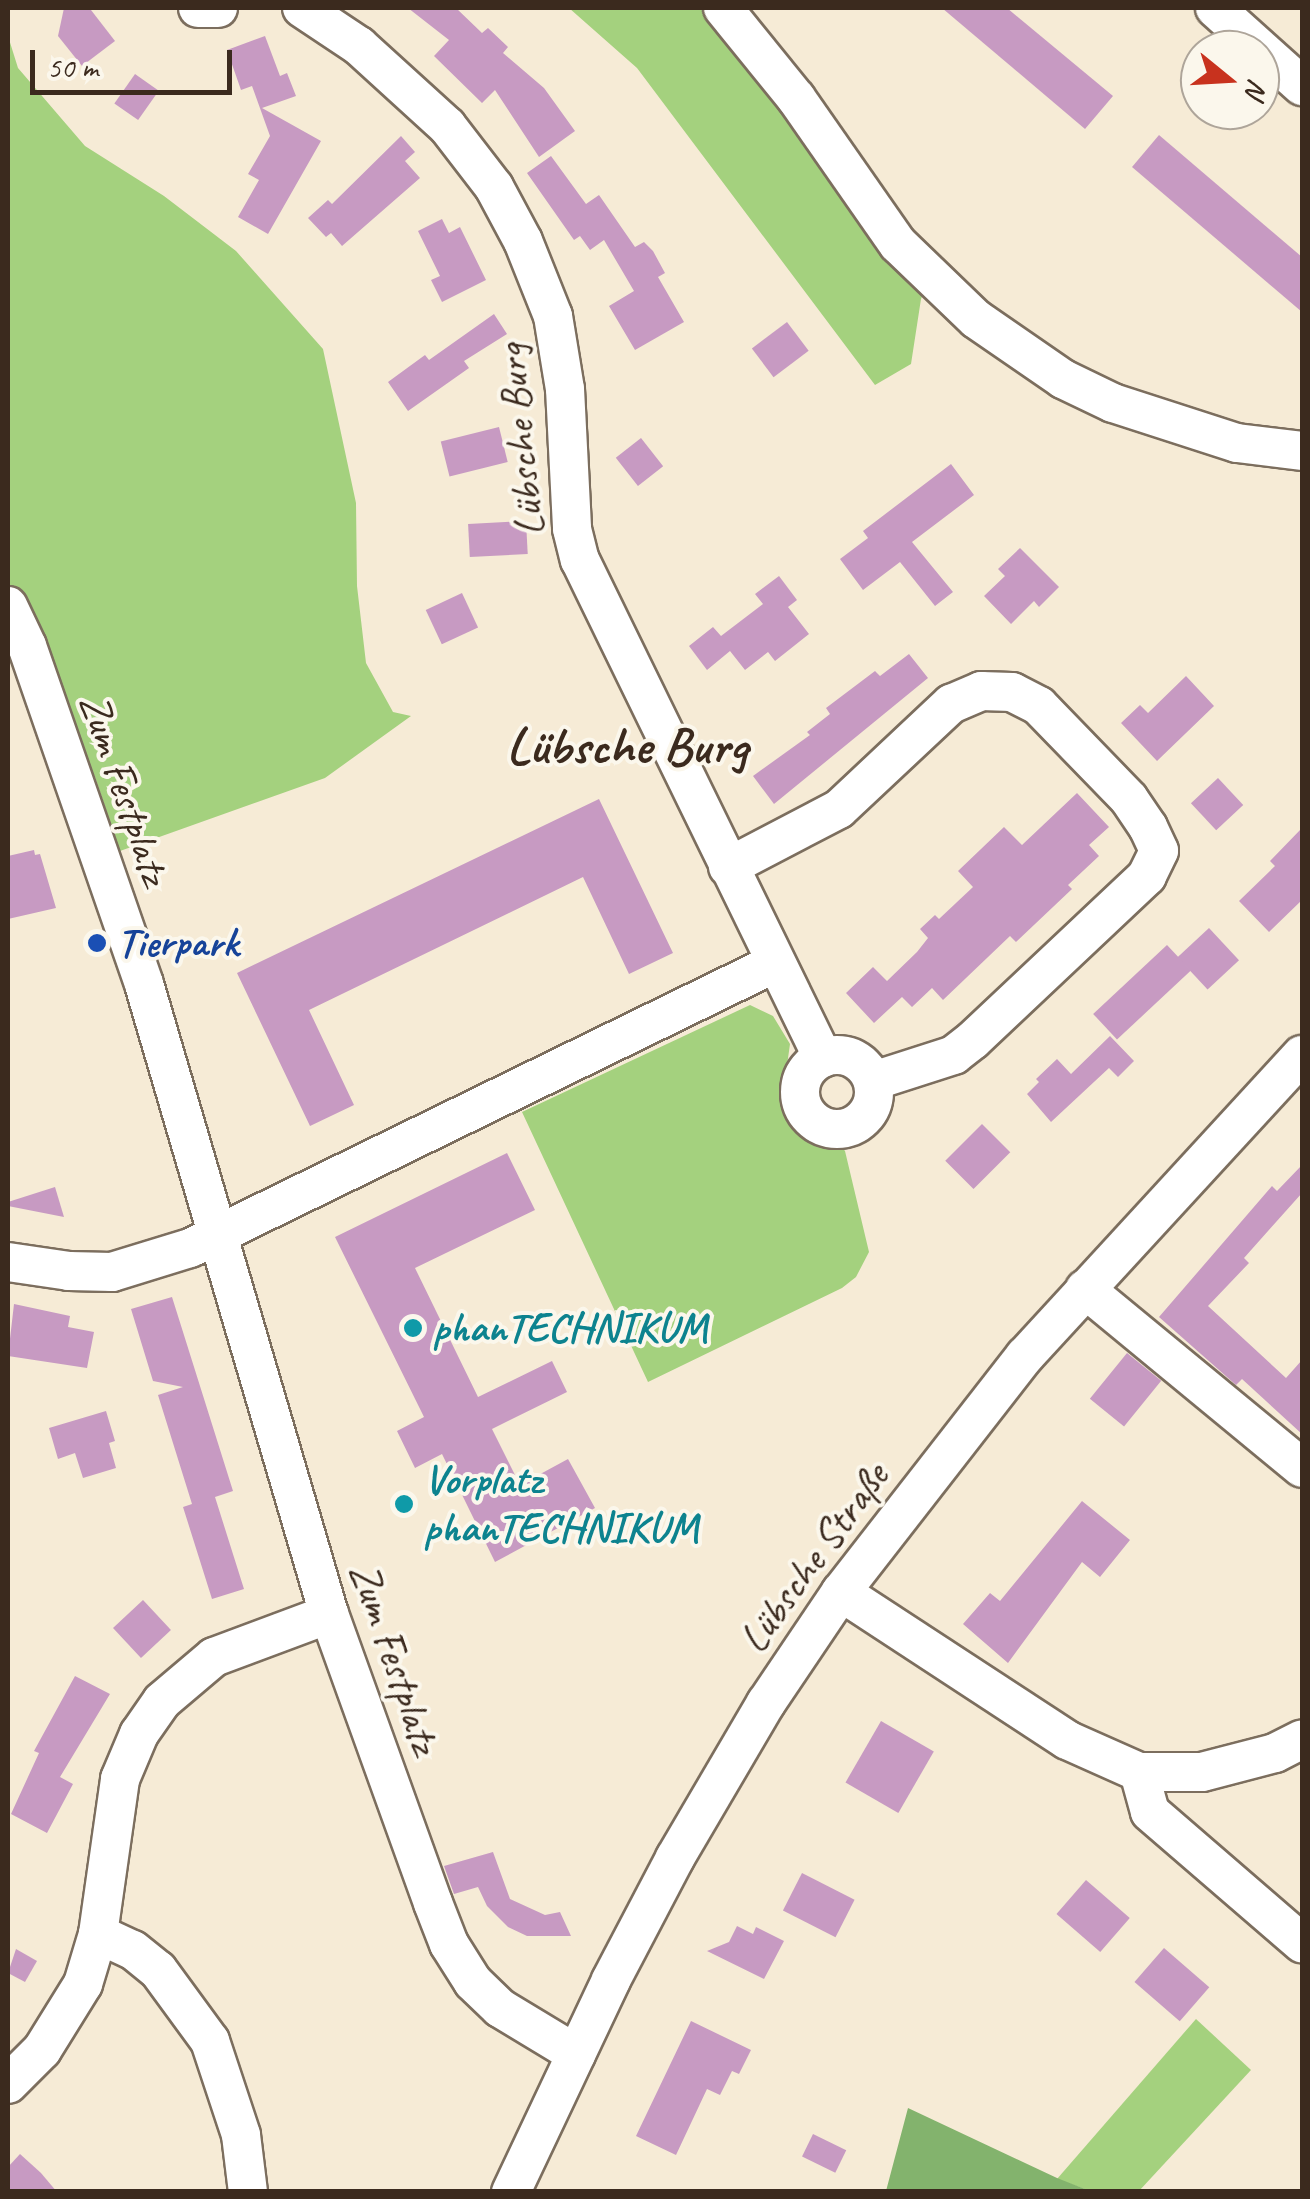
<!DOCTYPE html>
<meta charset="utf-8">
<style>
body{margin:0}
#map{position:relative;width:1310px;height:2199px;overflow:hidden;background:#f6ebd6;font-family:Caveat,sans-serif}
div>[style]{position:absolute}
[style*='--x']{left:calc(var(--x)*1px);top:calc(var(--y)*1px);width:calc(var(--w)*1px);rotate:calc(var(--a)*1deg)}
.green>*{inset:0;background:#a4d17e}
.forest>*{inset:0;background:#83b36d}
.building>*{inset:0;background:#c79ac2;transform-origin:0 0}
.roads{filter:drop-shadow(2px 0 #7c6e5e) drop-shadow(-2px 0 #7c6e5e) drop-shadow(0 2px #7c6e5e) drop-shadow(0 -2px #7c6e5e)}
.minor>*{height:38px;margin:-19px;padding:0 19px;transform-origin:19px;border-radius:19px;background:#fff}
.minor>.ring{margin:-19px;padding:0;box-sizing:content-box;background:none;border:38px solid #fff;border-radius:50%}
.dots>*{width:28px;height:28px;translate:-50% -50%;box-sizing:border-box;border:5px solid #fbf7ec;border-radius:50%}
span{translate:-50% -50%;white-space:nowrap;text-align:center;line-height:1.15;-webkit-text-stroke:8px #fbf7ec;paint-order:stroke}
.street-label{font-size:42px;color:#3b2a1e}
.transit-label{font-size:42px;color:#164399;font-weight:700}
.left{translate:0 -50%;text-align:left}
.culture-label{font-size:42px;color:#0d838f;font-weight:700}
.district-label{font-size:52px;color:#3b2a1e;font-weight:700}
.frame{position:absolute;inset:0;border:10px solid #3b2a1e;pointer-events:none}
.north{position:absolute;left:1180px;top:30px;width:100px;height:100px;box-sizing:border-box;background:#fbf7ec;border:2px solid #aea59a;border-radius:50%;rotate:108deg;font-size:28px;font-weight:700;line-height:40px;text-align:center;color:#3b2a1e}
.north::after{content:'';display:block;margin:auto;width:35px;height:45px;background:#c8321e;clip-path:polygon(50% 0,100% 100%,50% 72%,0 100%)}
.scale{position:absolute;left:30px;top:50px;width:202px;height:45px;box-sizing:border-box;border:5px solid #3b2a1e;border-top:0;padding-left:12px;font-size:30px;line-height:35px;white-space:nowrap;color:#3b2a1e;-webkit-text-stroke:8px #fbf7ec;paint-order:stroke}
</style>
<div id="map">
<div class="green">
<i style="clip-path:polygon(569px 8px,723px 8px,930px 278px,921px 299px,911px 364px,875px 385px,637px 68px)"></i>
<i style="clip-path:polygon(8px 36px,18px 68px,85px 146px,164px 196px,236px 251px,323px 349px,356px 503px,357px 586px,366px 663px,393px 712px,411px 716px,325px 778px,120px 851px,95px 777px,8px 606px)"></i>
<i style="clip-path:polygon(750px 1005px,773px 1016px,790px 1044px,783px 1094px,790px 1117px,815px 1140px,839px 1144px,845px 1151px,869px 1252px,856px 1277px,842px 1288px,648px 1382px,522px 1112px)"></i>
<i style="clip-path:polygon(1196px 2019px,1251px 2070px,1139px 2191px,1090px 2191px,1057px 2179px)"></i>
</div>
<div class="forest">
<i style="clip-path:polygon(908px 2108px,1057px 2178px,1090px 2191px,886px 2191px)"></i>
</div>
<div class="building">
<i style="clip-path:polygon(64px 8px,91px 10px,115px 41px,82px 66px,58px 36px)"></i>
<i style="clip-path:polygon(408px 8px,456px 8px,482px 33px,488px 28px,508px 47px,503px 53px,544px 88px,575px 131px,539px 157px,495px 90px,482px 103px,434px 56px,449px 40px)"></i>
<i style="clip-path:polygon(942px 8px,1007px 8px,1113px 96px,1085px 129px)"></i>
<i style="clip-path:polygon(265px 36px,280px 76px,287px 73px,296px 96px,262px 108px,321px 141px,268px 234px,238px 217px,259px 180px,248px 174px,270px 136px,252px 86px,241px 90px,227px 50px)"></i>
<i style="left:135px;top:74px;width:29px;height:36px;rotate:35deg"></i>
<i style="clip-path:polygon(1159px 135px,1302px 257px,1302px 312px,1132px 167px)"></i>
<i style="clip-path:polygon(401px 136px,415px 152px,405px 161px,420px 178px,342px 246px,331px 233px,326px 237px,308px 218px,328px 200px,332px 204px)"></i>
<i style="clip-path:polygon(551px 156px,586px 204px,599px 195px,635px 247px,644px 242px,653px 251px,665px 273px,658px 277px,684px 322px,635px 350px,609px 306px,634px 291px,604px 240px,590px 250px,580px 236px,574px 240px,527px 173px)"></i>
<i style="clip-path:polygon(442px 219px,449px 233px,460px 227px,486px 280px,442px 302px,431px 280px,440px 276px,418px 231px)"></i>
<i style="clip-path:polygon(494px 314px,507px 334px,464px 361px,469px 368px,408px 411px,388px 382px,425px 355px,429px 360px)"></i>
<i style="left:787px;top:322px;width:36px;height:44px;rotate:53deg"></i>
<i style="left:499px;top:427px;width:36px;height:60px;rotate:76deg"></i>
<i style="left:641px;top:438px;width:36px;height:32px;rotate:52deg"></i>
<i style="clip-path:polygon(951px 464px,974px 495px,912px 542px,953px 592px,935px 606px,900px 562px,863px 590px,840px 559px,868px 538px,863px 531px)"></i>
<i style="left:526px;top:521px;width:33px;height:58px;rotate:87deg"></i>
<i style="clip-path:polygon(1020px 548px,1059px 587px,1039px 607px,1034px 601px,1011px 624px,984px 596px,1005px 576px,998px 569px)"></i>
<i style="clip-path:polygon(779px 576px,797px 600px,788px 607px,809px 634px,775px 661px,768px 652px,745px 670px,730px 651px,707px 670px,689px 646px,713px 627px,721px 636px,763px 604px,755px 594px)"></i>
<i style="left:462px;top:593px;width:38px;height:40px;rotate:65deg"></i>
<i style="clip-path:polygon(909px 654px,928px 678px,774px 804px,753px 776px,810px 735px,807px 732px,830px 714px,826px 708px,875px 671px,880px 676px)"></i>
<i style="clip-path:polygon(1186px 676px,1214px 706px,1157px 761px,1121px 723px,1140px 705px,1148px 713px)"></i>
<i style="left:1218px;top:778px;width:37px;height:37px;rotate:47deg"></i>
<i style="clip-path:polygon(1077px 793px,1109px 827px,1089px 845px,1099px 856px,1068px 885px,1072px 889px,1016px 942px,1010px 936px,943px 1000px,932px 988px,912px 1007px,902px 997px,874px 1023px,846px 993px,873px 967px,887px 981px,917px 952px,928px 938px,920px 929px,935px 915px,939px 919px,973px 887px,958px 871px,1004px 827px,1022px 845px)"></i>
<i style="clip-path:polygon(599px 799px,673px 953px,629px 974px,583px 877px,309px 1010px,354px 1105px,310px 1126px,237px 973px)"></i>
<i style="clip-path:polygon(1302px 828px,1302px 900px,1269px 932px,1239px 901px,1275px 866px,1270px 861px)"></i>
<i style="clip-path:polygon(34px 850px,35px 855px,40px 854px,56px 908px,8px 919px,8px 856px)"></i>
<i style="left:1209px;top:928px;width:44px;height:43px;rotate:47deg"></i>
<i style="left:1167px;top:945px;width:35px;height:101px;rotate:47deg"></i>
<i style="clip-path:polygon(1110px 1036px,1134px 1061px,1118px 1077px,1109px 1068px,1051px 1122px,1027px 1094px,1039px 1082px,1036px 1079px,1057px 1059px,1071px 1074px)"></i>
<i style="left:982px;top:1124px;width:40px;height:52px;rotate:45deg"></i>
<i style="clip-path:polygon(507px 1153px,535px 1210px,415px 1268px,478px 1397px,552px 1361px,567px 1392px,492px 1429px,520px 1485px,568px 1459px,595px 1508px,495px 1562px,442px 1454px,415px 1468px,397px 1431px,424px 1417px,335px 1237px)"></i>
<i style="clip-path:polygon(1302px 1165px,1302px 1193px,1244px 1258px,1249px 1263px,1208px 1306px,1286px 1378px,1302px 1360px,1302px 1434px,1242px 1379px,1236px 1385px,1159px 1317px,1272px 1186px,1277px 1191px)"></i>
<i style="clip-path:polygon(55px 1187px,64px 1217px,8px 1206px,8px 1202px)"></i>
<i style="clip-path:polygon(172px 1297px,233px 1491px,215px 1497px,244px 1589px,212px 1599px,183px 1507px,192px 1504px,158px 1395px,183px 1387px,153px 1381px,131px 1309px)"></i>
<i style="clip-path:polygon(14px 1304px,70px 1316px,68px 1327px,94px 1332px,87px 1368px,8px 1356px)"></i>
<i style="left:1127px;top:1353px;width:44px;height:59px;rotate:39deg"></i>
<i style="clip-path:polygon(106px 1411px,115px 1441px,109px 1443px,116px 1468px,83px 1478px,75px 1453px,58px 1459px,49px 1428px)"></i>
<i style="clip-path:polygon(1082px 1501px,1130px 1540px,1100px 1577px,1082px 1562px,1008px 1663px,963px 1624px,990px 1593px,1000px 1601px)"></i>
<i style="left:143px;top:1600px;width:41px;height:41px;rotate:47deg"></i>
<i style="clip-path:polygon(75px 1676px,110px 1694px,60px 1777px,73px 1784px,47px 1833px,11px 1814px,39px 1753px,34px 1751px)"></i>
<i style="left:881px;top:1721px;width:61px;height:71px;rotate:30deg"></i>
<i style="clip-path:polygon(493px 1852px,510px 1899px,545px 1915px,560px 1912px,571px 1936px,527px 1936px,508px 1927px,487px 1906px,478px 1887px,454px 1894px,444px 1866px)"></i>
<i style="left:802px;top:1873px;width:59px;height:42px;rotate:27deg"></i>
<i style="left:1086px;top:1880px;width:58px;height:45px;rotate:41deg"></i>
<i style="clip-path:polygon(737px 1926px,753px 1934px,756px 1927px,784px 1941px,764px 1979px,707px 1951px,729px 1942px)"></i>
<i style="left:1164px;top:1948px;width:60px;height:45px;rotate:41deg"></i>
<i style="clip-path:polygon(16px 1949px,37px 1961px,25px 1982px,8px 1973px)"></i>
<i style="clip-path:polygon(691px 2021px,751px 2050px,739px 2074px,732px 2071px,720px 2095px,707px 2089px,676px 2155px,636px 2136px)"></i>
<i style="left:813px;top:2134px;width:37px;height:25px;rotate:26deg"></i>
<i style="clip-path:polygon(20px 2154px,41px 2173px,57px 2192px,8px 2192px,8px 2167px)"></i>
</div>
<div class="roads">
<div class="minor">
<i style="--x:198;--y:8;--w:20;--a:0"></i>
<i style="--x:302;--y:8;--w:69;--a:33.7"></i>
<i style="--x:359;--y:46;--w:119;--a:42.3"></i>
<i style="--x:447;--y:126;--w:77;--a:52.4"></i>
<i style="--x:494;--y:187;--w:61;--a:61.8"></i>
<i style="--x:523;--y:241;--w:81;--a:68.2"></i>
<i style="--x:553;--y:316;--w:74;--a:80.7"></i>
<i style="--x:565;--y:389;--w:140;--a:87.1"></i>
<i style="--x:572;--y:529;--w:32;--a:76"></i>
<i style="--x:580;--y:560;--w:554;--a:63.99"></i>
<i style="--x:723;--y:8;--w:116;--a:51"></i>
<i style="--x:796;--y:98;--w:178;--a:55.1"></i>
<i style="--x:898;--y:244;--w:108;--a:43.9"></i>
<i style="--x:976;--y:319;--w:106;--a:34.6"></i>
<i style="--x:1063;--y:379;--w:55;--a:25.6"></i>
<i style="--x:1113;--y:403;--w:130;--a:17.9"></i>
<i style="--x:1237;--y:443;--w:65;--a:7"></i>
<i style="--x:1215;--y:8;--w:117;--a:41.9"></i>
<i style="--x:8;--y:606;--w:44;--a:64.6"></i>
<i style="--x:27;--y:646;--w:358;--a:70.9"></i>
<i style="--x:144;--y:984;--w:657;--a:73.64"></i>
<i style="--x:329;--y:1614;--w:307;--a:70.2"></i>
<i style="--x:433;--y:1903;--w:44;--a:68.7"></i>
<i style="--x:449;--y:1944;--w:45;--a:57.7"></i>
<i style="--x:473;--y:1982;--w:37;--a:44"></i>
<i style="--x:500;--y:2008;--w:89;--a:31.2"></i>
<i style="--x:728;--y:867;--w:125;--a:-27.6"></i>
<i style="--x:839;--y:809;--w:154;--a:-43.2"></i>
<i style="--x:951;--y:704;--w:33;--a:-23"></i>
<i style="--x:981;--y:691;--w:31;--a:2"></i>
<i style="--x:1012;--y:692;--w:30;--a:27"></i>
<i style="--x:1039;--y:706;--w:129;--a:45.9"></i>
<i style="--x:1129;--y:799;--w:34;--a:56"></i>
<i style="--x:1148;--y:827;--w:26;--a:65"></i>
<i style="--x:1159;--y:851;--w:28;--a:116"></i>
<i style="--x:1147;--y:876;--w:239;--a:136.7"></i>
<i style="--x:973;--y:1040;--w:24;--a:142"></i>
<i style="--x:954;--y:1055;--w:85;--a:162.2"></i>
<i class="ring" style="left:800px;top:1055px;width:36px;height:36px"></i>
<i style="--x:8;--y:1262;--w:62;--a:8.4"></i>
<i style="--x:69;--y:1271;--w:43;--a:1.3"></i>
<i style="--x:112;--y:1272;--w:82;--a:-17.1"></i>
<i style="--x:190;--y:1248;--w:651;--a:-25.97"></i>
<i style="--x:1085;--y:1289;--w:281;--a:39.5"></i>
<i style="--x:841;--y:1592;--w:270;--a:33.2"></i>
<i style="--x:1067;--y:1740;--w:79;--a:24"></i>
<i style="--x:1139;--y:1772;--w:41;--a:74.6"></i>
<i style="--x:1150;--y:1812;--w:201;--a:40.8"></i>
<i style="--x:1139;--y:1772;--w:63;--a:0"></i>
<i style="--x:1202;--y:1772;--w:75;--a:-14.6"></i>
<i style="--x:1275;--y:1753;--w:30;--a:-27"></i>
<i style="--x:98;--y:1934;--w:38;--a:25"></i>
<i style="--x:133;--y:1950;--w:32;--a:39"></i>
<i style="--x:158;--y:1970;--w:88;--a:53.8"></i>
<i style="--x:210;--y:2041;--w:99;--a:71.7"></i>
<i style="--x:241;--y:2135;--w:57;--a:83"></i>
<i style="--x:8;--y:2084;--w:48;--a:-45"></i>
<i style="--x:42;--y:2050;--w:78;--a:-58.2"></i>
<i style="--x:83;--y:1984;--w:52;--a:-73.3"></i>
<i style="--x:98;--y:1934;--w:157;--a:-81.9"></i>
<i style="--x:120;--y:1779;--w:49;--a:-67.1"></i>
<i style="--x:139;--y:1734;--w:40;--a:-55.1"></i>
<i style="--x:162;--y:1701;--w:68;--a:-40.2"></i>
<i style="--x:214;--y:1657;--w:123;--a:-20.5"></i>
<i style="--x:511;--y:2192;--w:234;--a:-64.7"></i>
<i style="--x:611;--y:1980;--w:138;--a:-62.3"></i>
<i style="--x:675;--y:1858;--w:180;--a:-59.6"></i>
<i style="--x:766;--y:1703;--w:134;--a:-56"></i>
<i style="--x:841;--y:1592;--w:299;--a:-52.1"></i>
<i style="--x:1025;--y:1356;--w:409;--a:-47.4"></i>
</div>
</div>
<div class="dots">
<i style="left:97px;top:943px;background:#1a4fb4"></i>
<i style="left:413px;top:1328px;background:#0f9aa8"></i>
<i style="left:404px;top:1504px;background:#0f9aa8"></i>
</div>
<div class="street-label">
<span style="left:521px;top:440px;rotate:-96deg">Lübsche Burg</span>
<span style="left:124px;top:789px;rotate:71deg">Zum Festplatz</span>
<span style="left:814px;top:1558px;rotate:-54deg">Lübsche Straße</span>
<span style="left:394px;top:1658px;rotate:71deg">Zum Festplatz</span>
</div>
<div class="transit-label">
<span class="left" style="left:117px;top:943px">Tierpark</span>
</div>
<div class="culture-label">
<span class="left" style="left:433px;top:1328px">phanTECHNIKUM</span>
<span class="left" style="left:424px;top:1504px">Vorplatz<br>phanTECHNIKUM</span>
</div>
<div class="district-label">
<span style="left:627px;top:747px">Lübsche Burg</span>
</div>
<div class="frame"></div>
<div class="north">N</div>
<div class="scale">50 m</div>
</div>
